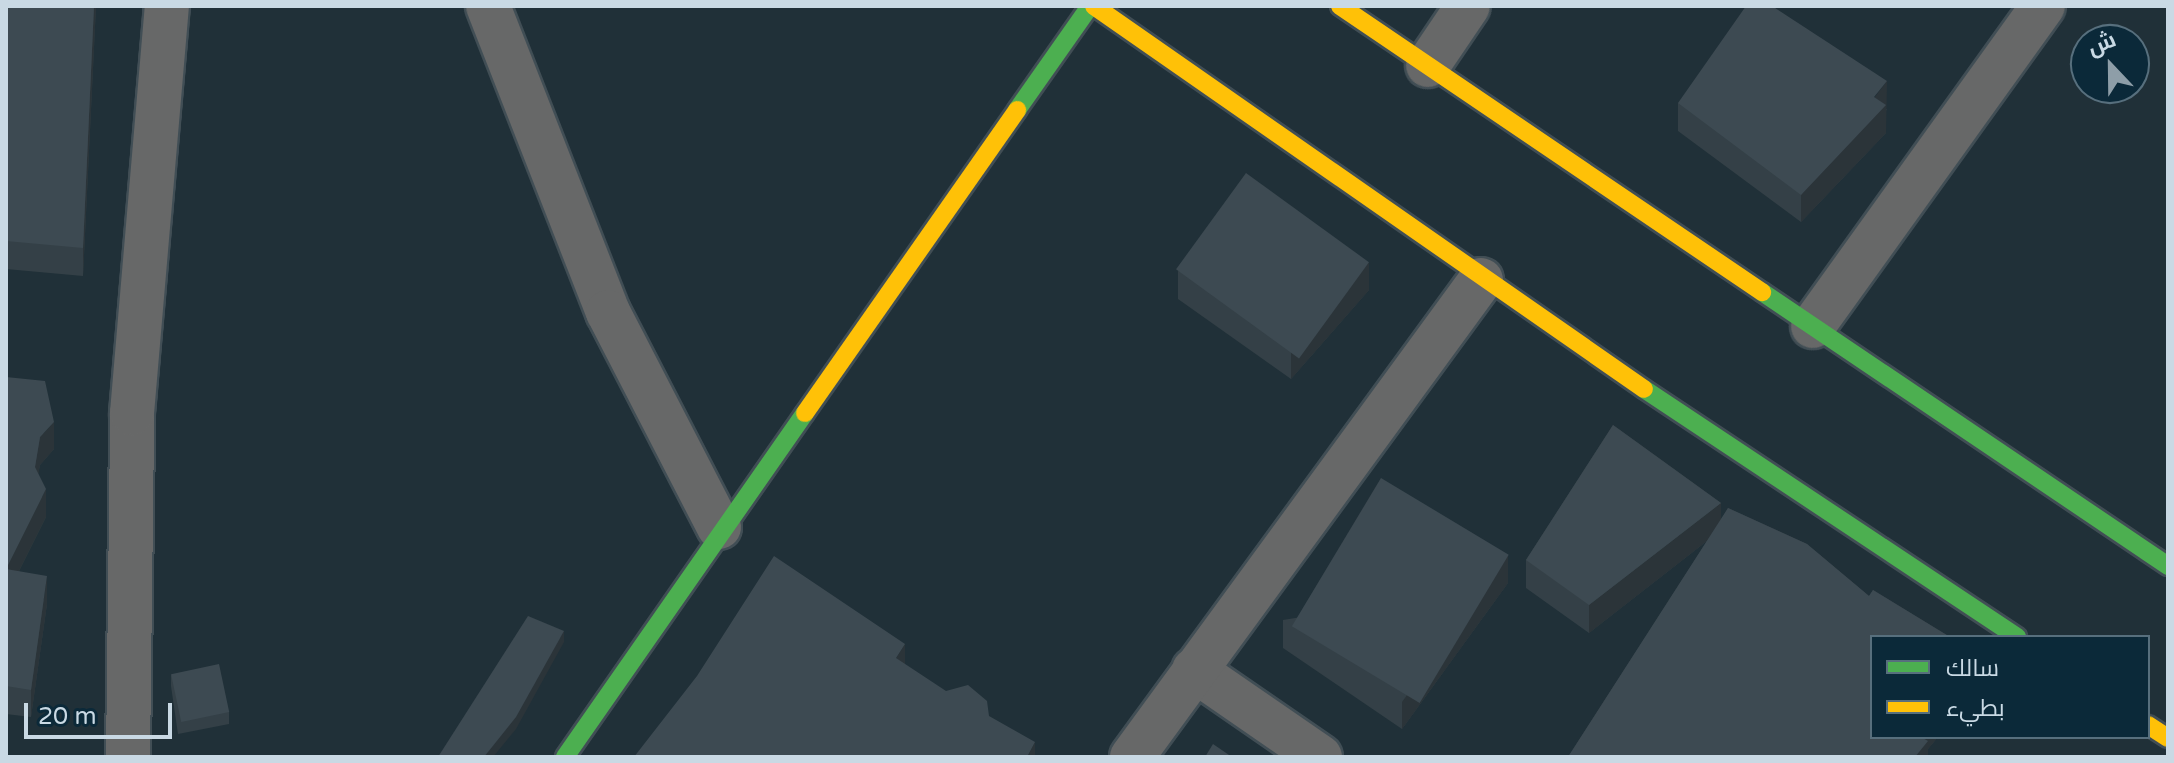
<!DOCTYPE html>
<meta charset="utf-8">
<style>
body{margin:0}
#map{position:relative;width:2174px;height:763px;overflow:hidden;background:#203038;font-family:"Varela Round",Cairo,sans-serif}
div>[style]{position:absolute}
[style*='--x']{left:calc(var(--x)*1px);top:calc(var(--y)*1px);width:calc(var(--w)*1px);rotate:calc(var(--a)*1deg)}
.roads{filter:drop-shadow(2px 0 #414e55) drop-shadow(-2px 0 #414e55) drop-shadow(0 2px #414e55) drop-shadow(0 -2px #414e55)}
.street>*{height:44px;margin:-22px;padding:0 22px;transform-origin:22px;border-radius:22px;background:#676868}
.fast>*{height:18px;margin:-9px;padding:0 9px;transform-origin:9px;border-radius:9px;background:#4caf50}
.slow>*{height:18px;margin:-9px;padding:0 9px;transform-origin:9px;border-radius:9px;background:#ffc107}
.wall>*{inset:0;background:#344047}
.shaded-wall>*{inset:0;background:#2b3439}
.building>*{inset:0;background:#3d4a52;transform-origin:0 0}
span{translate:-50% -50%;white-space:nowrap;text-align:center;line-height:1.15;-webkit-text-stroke:6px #0b2939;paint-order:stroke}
.frame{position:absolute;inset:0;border:8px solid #c9d9e4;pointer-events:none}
.legend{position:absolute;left:1870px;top:635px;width:280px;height:104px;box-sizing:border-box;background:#0b2939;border:2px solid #576f7d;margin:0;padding:10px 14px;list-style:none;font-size:24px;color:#c9d9e4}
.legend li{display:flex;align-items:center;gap:16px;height:40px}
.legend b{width:40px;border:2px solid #576f7d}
.north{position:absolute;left:2070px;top:24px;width:80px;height:80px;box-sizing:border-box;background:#0b2939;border:2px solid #576f7d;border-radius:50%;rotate:338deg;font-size:22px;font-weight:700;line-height:32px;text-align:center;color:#c9d9e4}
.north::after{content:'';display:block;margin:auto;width:28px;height:36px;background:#8e9ea8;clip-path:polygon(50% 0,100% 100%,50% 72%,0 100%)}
.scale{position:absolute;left:24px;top:703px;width:148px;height:36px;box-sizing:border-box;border:4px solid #c9d9e4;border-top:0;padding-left:10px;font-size:24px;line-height:28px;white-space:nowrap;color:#c9d9e4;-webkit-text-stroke:6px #0b2939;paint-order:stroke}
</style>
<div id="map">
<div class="roads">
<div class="street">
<i style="--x:488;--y:6;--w:329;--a:68.6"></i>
<i style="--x:608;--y:312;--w:242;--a:62.7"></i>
<i style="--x:1428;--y:65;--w:71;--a:-55.9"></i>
<i style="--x:1813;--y:326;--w:394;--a:-54.3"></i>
<i style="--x:1194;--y:670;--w:153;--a:34.6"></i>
<i style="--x:128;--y:757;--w:344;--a:-89.3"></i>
<i style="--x:132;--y:413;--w:409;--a:-85.1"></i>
<i style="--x:1132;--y:757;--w:591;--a:-53.81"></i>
</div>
<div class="fast">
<i style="--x:1017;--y:110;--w:127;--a:-54.9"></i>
<i style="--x:1762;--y:292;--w:490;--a:34"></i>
<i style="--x:1644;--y:389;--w:448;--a:33.6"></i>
<i style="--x:565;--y:757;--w:419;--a:-55.1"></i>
</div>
<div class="slow">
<i style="--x:1094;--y:6;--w:670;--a:34.85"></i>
<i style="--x:1340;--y:6;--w:510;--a:34.13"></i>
<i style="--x:805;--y:413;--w:370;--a:-55"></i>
<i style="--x:2148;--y:725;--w:24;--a:33"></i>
</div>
</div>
<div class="wall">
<i style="clip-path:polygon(6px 6px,96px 6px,83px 276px,6px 269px)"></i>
<i style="clip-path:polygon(1678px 103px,1887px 109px,1886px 111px,1886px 133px,1801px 222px,1678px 131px)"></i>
<i style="clip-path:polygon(1178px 271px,1369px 290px,1291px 379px,1178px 299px)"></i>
<i style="clip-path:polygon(6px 377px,54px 449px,40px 465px,38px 474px,46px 517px,19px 571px,47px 604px,31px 717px,6px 714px)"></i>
<i style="clip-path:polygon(1613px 425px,1721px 503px,1721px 520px,1728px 508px,1807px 544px,1869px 596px,1873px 590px,1950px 637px,1872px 637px,1872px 737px,1938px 737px,1928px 749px,1928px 757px,1568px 757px,1707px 541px,1589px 633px,1526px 588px,1526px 560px)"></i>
<i style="clip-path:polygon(1508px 583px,1402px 729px,1283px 648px,1283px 620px)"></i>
<i style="clip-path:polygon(171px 675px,229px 712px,229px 724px,178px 734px,171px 686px)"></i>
</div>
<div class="shaded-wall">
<i style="clip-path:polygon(94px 6px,96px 6px,83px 276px,83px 248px)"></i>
<i style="clip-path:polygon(1887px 81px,1886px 133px,1801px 222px,1801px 195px)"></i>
<i style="clip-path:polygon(1369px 262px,1369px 290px,1291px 379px,1291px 351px)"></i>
<i style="clip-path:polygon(54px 422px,54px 449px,40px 465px,35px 495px,35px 467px,40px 437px)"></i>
<i style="clip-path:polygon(46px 489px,46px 517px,6px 597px,6px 569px)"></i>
<i style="clip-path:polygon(1721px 503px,1721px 530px,1589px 633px,1589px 605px)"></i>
<i style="clip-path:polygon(1508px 555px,1508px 583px,1402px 729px,1402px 702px)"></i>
<i style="clip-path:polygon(47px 576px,47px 604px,31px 717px,31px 690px)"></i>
<i style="clip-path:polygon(564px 631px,564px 642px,516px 729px,493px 757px,484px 757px)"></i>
<i style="clip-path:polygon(905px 644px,905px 672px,896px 658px)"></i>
<i style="clip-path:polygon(1917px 737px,1938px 737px,1928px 749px,1928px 757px,1915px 757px)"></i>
<i style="clip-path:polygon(1035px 742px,1035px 757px,1027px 757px)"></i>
</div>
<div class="building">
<i style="clip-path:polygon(6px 6px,94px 6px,83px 248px,6px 241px)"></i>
<i style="clip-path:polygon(1746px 6px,1772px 6px,1887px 81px,1874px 97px,1886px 105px,1801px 195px,1678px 103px)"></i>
<i style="left:1246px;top:173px;width:152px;height:119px;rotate:36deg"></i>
<i style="clip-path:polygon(6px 377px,45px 381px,54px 422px,40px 437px,35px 467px,46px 489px,6px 569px,47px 576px,31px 690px,6px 686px)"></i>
<i style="clip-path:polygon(1613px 425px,1721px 503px,1589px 605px,1526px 560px)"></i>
<i style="left:1381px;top:478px;width:149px;height:173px;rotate:31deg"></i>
<i style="clip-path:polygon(1728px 508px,1807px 544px,1869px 596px,1873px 590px,1950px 637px,1872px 637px,1872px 737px,1921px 737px,1928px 741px,1915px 757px,1568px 757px)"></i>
<i style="clip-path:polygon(774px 556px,905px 644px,896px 658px,946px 691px,968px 685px,987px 701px,989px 716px,1035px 742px,1027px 757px,634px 757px,697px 676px)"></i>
<i style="clip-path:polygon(528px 616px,564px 631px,516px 717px,484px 757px,438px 757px)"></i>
<i style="left:219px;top:664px;width:49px;height:49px;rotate:78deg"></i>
<i style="clip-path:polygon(1213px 744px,1232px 757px,1205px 757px)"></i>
</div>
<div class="frame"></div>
<ul class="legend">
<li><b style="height:10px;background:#4caf50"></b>سالك</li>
<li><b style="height:10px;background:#ffc107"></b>بطيء</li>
</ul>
<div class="north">ش</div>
<div class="scale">20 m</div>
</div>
